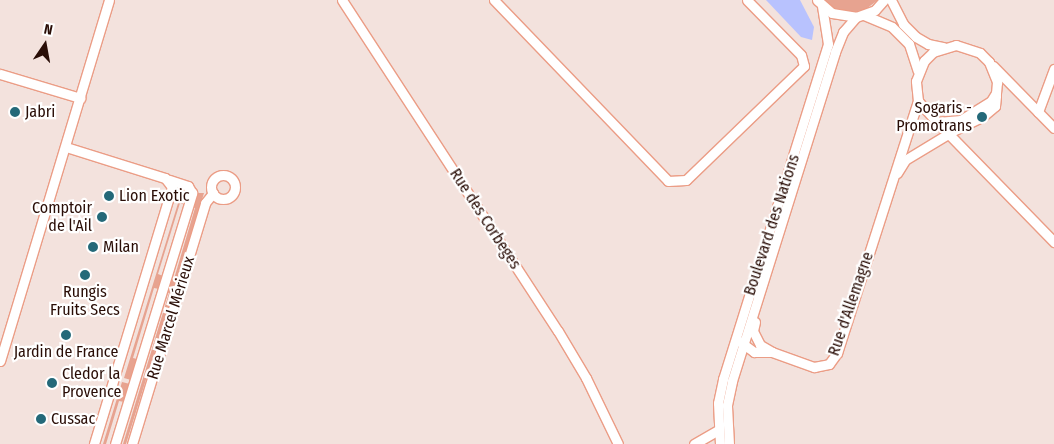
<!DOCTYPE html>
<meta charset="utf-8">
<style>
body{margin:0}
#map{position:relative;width:1054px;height:444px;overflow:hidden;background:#f3e2dd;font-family:"Fira Sans Condensed",sans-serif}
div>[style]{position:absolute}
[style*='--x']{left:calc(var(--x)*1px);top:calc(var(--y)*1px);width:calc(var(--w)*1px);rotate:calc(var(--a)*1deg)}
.green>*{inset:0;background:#e7a390}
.water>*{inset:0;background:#b8c2fe}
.roads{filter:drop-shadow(1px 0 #eb9d86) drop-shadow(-1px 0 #eb9d86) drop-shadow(0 1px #eb9d86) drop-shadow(0 -1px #eb9d86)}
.minor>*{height:9px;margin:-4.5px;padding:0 4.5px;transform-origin:4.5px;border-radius:4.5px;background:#fff}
.minor>.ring{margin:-4.5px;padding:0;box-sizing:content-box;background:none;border:9px solid #fff;border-radius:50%}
.dots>*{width:14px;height:14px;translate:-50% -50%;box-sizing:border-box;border:2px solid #fff;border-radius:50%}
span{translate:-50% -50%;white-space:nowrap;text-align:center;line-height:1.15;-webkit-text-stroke:4.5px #fff;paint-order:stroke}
.poi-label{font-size:16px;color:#290d06}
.right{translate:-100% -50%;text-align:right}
.left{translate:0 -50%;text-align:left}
.street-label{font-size:16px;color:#290d06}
.north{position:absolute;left:20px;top:20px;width:50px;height:50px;-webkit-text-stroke:4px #fff;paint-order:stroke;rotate:12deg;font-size:14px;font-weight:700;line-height:20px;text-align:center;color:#290d06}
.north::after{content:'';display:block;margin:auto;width:18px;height:22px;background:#290d06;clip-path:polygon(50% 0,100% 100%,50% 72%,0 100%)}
</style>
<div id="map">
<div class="green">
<i style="clip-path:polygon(823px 0,878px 0,866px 9px,850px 13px,834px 9px)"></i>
<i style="clip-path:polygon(195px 193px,204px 193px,126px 444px,123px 444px,169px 293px,165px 291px,169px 278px,174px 279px,195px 208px,191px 206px)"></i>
<i style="clip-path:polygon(179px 200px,185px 205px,180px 203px,158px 274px,163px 276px,159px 289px,154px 288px,133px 358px,137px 359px,131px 380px,124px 378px)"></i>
<i style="clip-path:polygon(122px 382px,130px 384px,124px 402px,119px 401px,106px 444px,103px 444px)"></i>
</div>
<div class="water">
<i style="clip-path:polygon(766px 0,800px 0,814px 27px,812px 40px,801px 37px)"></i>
</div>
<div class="roads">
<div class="minor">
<i style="--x:342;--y:0;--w:395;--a:56.9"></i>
<i style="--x:558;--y:331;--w:55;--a:59.2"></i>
<i style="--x:586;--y:378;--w:73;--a:64.1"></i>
<i style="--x:494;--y:0;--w:251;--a:46.1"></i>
<i style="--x:668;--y:181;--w:18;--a:-3"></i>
<i style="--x:686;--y:180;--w:164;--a:-44"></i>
<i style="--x:804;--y:66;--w:11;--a:-105"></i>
<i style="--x:801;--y:55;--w:77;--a:-134.5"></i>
<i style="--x:817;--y:0;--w:20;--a:41"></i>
<i style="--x:832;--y:13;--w:24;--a:9"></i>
<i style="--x:856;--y:17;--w:20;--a:-20"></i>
<i style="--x:875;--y:10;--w:13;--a:-48"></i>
<i style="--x:891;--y:0;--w:27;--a:63"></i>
<i style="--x:903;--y:24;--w:18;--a:45"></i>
<i style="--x:916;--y:37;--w:14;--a:30"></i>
<i style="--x:928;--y:44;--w:16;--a:11"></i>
<i style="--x:864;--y:15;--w:30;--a:23"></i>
<i style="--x:892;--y:27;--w:24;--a:45"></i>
<i style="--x:909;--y:44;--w:28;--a:72"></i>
<i style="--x:956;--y:45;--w:25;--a:18"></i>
<i style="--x:980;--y:53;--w:13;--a:45"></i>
<i style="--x:989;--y:62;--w:22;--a:68"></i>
<i style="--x:997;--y:82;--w:11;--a:95"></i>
<i style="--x:996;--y:93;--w:9;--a:122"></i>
<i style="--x:991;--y:101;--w:36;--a:148"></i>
<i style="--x:961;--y:120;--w:24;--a:175"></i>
<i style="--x:937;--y:122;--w:28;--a:-132"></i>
<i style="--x:918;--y:101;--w:20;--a:-96"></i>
<i style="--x:916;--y:81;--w:22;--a:-68"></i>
<i style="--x:924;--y:61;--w:13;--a:-45"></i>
<i style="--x:933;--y:52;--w:24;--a:-17"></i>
<i style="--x:993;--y:66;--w:87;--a:45.5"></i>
<i style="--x:0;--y:74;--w:84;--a:16.7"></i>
<i style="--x:1038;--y:112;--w:46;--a:-69.6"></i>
<i style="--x:937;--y:122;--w:168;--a:45.7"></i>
<i style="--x:944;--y:126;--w:10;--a:29"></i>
<i style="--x:953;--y:131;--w:32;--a:-26"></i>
<i style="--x:982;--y:117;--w:17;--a:-40"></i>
<i style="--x:995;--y:106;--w:10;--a:-84"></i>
<i style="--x:66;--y:147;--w:104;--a:17.4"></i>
<i style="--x:165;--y:178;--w:11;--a:52"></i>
<i style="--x:172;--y:187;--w:269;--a:106.9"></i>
<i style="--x:897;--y:173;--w:15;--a:-58"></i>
<i style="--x:905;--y:160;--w:50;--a:-31.2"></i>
<i class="ring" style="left:211px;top:175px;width:15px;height:15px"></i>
<i style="--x:755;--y:322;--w:9;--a:103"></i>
<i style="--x:753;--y:331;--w:16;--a:63"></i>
<i style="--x:760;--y:345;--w:14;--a:30"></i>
<i style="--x:772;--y:352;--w:45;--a:19.7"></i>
<i style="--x:814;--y:367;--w:15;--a:-11"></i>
<i style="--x:829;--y:364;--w:14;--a:-54"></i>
<i style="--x:837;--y:353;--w:265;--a:-72.2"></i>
<i style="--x:739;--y:341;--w:19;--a:36"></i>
<i style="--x:754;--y:352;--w:18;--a:0"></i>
<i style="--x:0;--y:361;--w:377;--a:-73.2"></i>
<i style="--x:115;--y:444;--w:263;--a:-72.9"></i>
<i style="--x:192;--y:193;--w:8;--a:-120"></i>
<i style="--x:188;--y:186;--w:20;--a:-162"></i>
<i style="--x:132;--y:444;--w:252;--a:-73.1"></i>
<i style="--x:205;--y:203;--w:13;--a:-51"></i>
<i style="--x:694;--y:444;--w:28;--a:-30"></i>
<i style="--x:720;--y:444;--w:41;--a:-92.8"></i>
<i style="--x:718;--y:403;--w:25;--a:-78"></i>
<i style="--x:723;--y:379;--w:351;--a:-72.6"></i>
<i style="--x:828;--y:44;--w:38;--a:-99"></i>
<i style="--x:729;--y:444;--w:39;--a:-93"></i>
<i style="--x:727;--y:405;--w:25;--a:-78"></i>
<i style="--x:732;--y:381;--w:345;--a:-72.6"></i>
<i style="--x:835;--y:52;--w:22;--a:-68"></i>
<i style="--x:843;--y:32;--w:20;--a:-49"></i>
</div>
</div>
<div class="dots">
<i style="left:15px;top:112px;background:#246979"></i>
<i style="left:982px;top:117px;background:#246979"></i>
<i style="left:109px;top:196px;background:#246979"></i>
<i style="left:102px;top:217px;background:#246979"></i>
<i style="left:93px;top:247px;background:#246979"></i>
<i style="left:85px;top:275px;background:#246979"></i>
<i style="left:66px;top:335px;background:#246979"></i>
<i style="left:52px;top:383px;background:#246979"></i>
<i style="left:41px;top:419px;background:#246979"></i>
</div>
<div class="poi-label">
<span class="right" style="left:972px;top:117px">Sogaris -<br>Promotrans</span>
<span class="left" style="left:25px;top:112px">Jabri</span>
<span class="left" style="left:119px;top:196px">Lion Exotic</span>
<span class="right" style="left:92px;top:217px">Comptoir<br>de l'Ail</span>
<span class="left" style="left:103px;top:247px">Milan</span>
<span style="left:85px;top:301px">Rungis<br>Fruits Secs</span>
<span style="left:66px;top:352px">Jardin de France</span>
<span class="left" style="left:62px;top:383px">Cledor la<br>Provence</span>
<span class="left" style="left:51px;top:419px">Cussac</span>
</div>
<div class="street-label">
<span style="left:485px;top:219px;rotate:57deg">Rue des Corbeges</span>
<span style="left:772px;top:225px;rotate:-72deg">Boulevard des Nations</span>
<span style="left:851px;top:304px;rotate:-71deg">Rue d'Allemagne</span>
<span style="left:171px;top:318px;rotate:-73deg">Rue Marcel Mérieux</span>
</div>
<div class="north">N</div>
</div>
